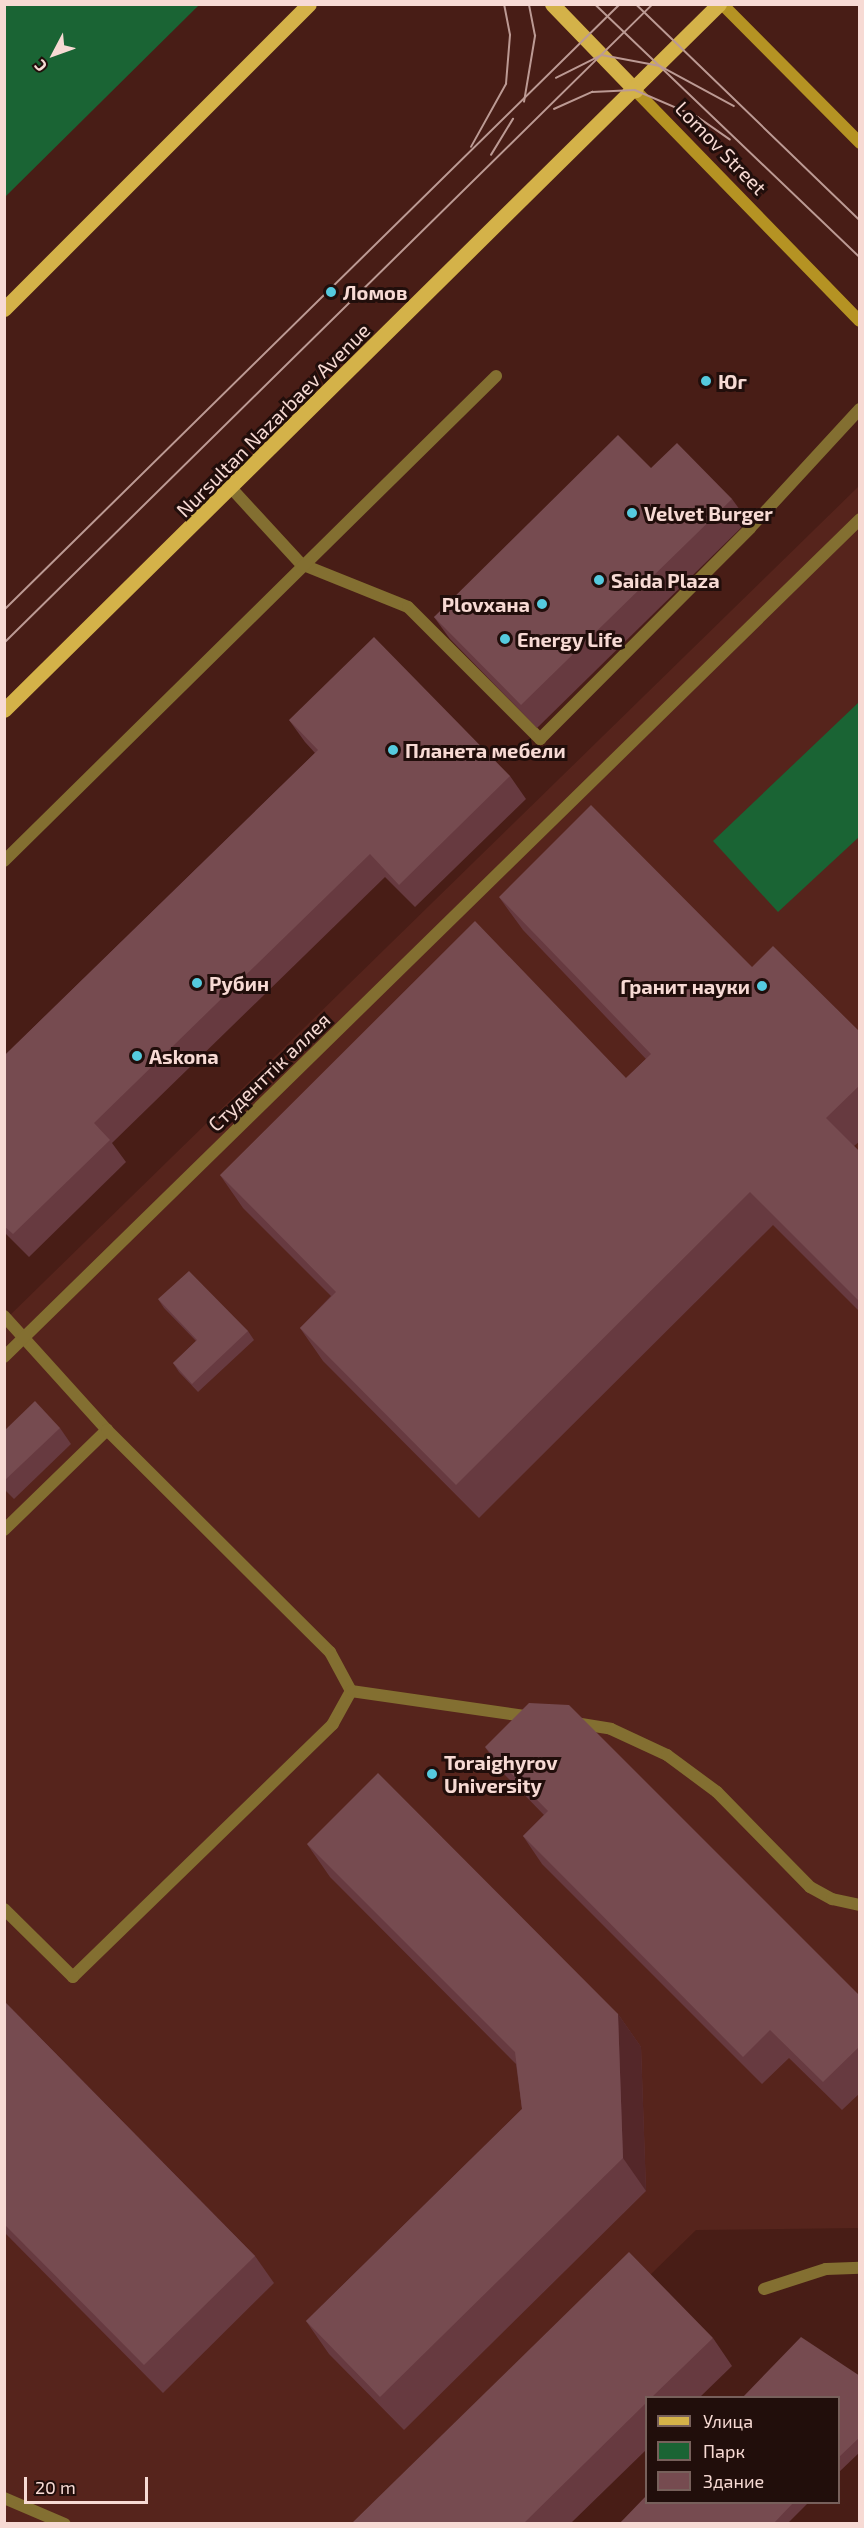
<!DOCTYPE html>
<meta charset="utf-8">
<style>
body{margin:0}
#map{position:relative;width:864px;height:2528px;overflow:hidden;background:#481d16;font-family:"Exo 2",sans-serif}
div>[style]{position:absolute}
[style*='--x']{left:calc(var(--x)*1px);top:calc(var(--y)*1px);width:calc(var(--w)*1px);rotate:calc(var(--a)*1deg)}
.built>*{inset:0;background:#56241c}
.green>*{inset:0;background:#1a6434}
.service>*{height:12px;margin:-6px;padding:0 6px;transform-origin:6px;border-radius:6px;background:#836f31}
.secondary>*{height:12px;margin:-6px;padding:0 6px;transform-origin:6px;border-radius:6px;background:#b59323}
.primary>*{height:15px;margin:-7.5px;padding:0 7.5px;transform-origin:7.5px;border-radius:7.5px;background:#d4b249}
.tram>*{height:1.5px;margin:-0.75px;padding:0 0.75px;transform-origin:0.75px;border-radius:0.75px;background:#bc9a94}
.wall>*{inset:0;background:#673a40}
.shaded-wall>*{inset:0;background:#542729}
.building>*{inset:0;background:#764b50}
.dots>*{width:16px;height:16px;translate:-50% -50%;box-sizing:border-box;border:3px solid #210e0b;border-radius:50%}
span{translate:-50% -50%;white-space:nowrap;text-align:center;line-height:1.15;-webkit-text-stroke:6px #210e0b;paint-order:stroke}
.street-label{font-size:20px;color:#f7dad4}
.poi-label{font-size:20px;color:#f7dad4;font-weight:700}
.left{translate:0 -50%;text-align:left}
.right{translate:-100% -50%;text-align:right}
.frame{position:absolute;inset:0;border:6px solid #f7dad4;pointer-events:none}
.legend{position:absolute;left:645px;top:2396px;width:195px;height:108px;box-sizing:border-box;background:#210e0b;border:2px solid #77605b;margin:0;padding:8px 10px;list-style:none;font-size:18px;color:#f7dad4}
.legend li{display:flex;align-items:center;gap:12px;height:30px}
.legend b{width:30px;border:2px solid #77605b}
.north{position:absolute;left:24px;top:24px;width:60px;height:60px;-webkit-text-stroke:4px #210e0b;paint-order:stroke;rotate:229deg;font-size:16px;font-weight:700;line-height:24px;text-align:center;color:#f7dad4}
.north::after{content:'';display:block;margin:auto;width:21px;height:27px;background:#f7dad4;clip-path:polygon(50% 0,100% 100%,50% 72%,0 100%)}
.scale{position:absolute;left:24px;top:2477px;width:124px;height:27px;box-sizing:border-box;border:3px solid #f7dad4;border-top:0;padding-left:8px;font-size:18px;line-height:21px;white-space:nowrap;color:#f7dad4;-webkit-text-stroke:4px #210e0b;paint-order:stroke}
</style>
<div id="map">
<div class="built">
<i style="clip-path:polygon(859px 486px,859px 2228px,696px 2230px,397px 2523px,5px 2524px,5px 1320px)"></i>
</div>
<div class="green">
<i style="clip-path:polygon(5px 4px,199px 4px,199px 5px,5px 197px)"></i>
<i style="clip-path:polygon(859px 702px,859px 837px,778px 912px,713px 841px)"></i>
</div>
<div class="service">
<i style="--x:233;--y:490;--w:100;--a:47.4"></i>
<i style="--x:301;--y:564;--w:115;--a:21.9"></i>
<i style="--x:408;--y:607;--w:187;--a:45"></i>
<i style="--x:540;--y:739;--w:298;--a:-45.1"></i>
<i style="--x:750;--y:528;--w:162;--a:-47.3"></i>
<i style="--x:4;--y:861;--w:691;--a:-44.59"></i>
<i style="--x:4;--y:1316;--w:154;--a:47.9"></i>
<i style="--x:4;--y:1357;--w:1198;--a:-44.39"></i>
<i style="--x:4;--y:1530;--w:144;--a:-44.2"></i>
<i style="--x:107;--y:1430;--w:315;--a:44.9"></i>
<i style="--x:330;--y:1652;--w:44;--a:61.7"></i>
<i style="--x:351;--y:1691;--w:38;--a:119"></i>
<i style="--x:333;--y:1724;--w:363;--a:135.8"></i>
<i style="--x:73;--y:1977;--w:97;--a:-135.4"></i>
<i style="--x:351;--y:1691;--w:182;--a:8.2"></i>
<i style="--x:575;--y:1723;--w:36;--a:9"></i>
<i style="--x:611;--y:1729;--w:62;--a:24.9"></i>
<i style="--x:667;--y:1755;--w:62;--a:36.5"></i>
<i style="--x:717;--y:1792;--w:133;--a:45.6"></i>
<i style="--x:810;--y:1887;--w:25;--a:29"></i>
<i style="--x:832;--y:1899;--w:29;--a:12"></i>
<i style="--x:764;--y:2289;--w:65;--a:-17.9"></i>
<i style="--x:826;--y:2269;--w:34;--a:-2"></i>
<i style="--x:4;--y:2498;--w:66;--a:23.1"></i>
</div>
<div class="secondary">
<i style="--x:722;--y:4;--w:196;--a:45.2"></i>
<i style="--x:635;--y:90;--w:322;--a:45.8"></i>
</div>
<div class="primary">
<i style="--x:552;--y:4;--w:120;--a:46"></i>
<i style="--x:4;--y:309;--w:431;--a:-45"></i>
<i style="--x:4;--y:710;--w:1005;--a:-44.64"></i>
</div>
<div class="tram">
<i style="--x:595;--y:4;--w:366;--a:43.7"></i>
<i style="--x:636;--y:4;--w:311;--a:44"></i>
<i style="--x:556;--y:78;--w:51;--a:-26.6"></i>
<i style="--x:602;--y:55;--w:59;--a:10.7"></i>
<i style="--x:660;--y:66;--w:84;--a:28.4"></i>
<i style="--x:524;--y:102;--w:67;--a:-80.5"></i>
<i style="--x:535;--y:36;--w:33;--a:-101"></i>
<i style="--x:554;--y:109;--w:42;--a:-24.1"></i>
<i style="--x:592;--y:92;--w:43;--a:-2.7"></i>
<i style="--x:635;--y:90;--w:69;--a:23.2"></i>
<i style="--x:698;--y:117;--w:39;--a:35"></i>
<i style="--x:471;--y:147;--w:72;--a:-60.9"></i>
<i style="--x:506;--y:84;--w:49;--a:-85.3"></i>
<i style="--x:510;--y:35;--w:32;--a:-101"></i>
<i style="--x:491;--y:155;--w:42;--a:-58.6"></i>
<i style="--x:4;--y:610;--w:864;--a:-44.53"></i>
<i style="--x:4;--y:643;--w:911;--a:-44.56"></i>
</div>
<div class="wall">
<i style="clip-path:polygon(651px 468px,732px 499px,748px 521px,537px 728px,450px 639px,434px 617px)"></i>
<i style="clip-path:polygon(289px 720px,510px 776px,526px 799px,415px 907px,385px 877px,112px 1143px,126px 1162px,29px 1257px,4px 1232px,4px 1052px,6px 1054px,315px 753px,305px 742px)"></i>
<i style="clip-path:polygon(499px 897px,752px 967px,860px 1032px,860px 1141px,854px 1146px,860px 1152px,860px 1312px,773px 1225px,479px 1518px,323px 1361px,300px 1328px,331px 1296px,243px 1208px,220px 1175px,626px 1078px,646px 1059px,523px 930px)"></i>
<i style="clip-path:polygon(158px 1299px,248px 1331px,254px 1340px,198px 1392px,179px 1372px,173px 1363px,196px 1341px,164px 1308px)"></i>
<i style="clip-path:polygon(60px 1428px,71px 1444px,14px 1499px,4px 1489px,4px 1431px)"></i>
<i style="clip-path:polygon(485px 1747px,860px 1996px,860px 2093px,842px 2110px,789px 2058px,762px 2084px,542px 1864px,523px 1836px,544px 1815px,504px 1774px)"></i>
<i style="clip-path:polygon(307px 1844px,618px 2014px,641px 2047px,646px 2191px,404px 2430px,329px 2354px,306px 2321px,522px 2109px,516px 2064px,330px 1877px)"></i>
<i style="clip-path:polygon(4px 2001px,255px 2256px,274px 2283px,163px 2393px,4px 2232px)"></i>
<i style="clip-path:polygon(713px 2338px,732px 2366px,700px 2397px,646px 2397px,646px 2450px,571px 2523px,352px 2523px)"></i>
<i style="clip-path:polygon(860px 2376px,860px 2452px,838px 2473px,838px 2397px)"></i>
<i style="clip-path:polygon(646px 2502px,809px 2502px,788px 2523px,620px 2523px)"></i>
</div>
<div class="shaded-wall">
<i style="clip-path:polygon(618px 2014px,641px 2047px,646px 2191px,623px 2158px)"></i>
</div>
<div class="building">
<i style="clip-path:polygon(618px 435px,651px 468px,677px 443px,732px 499px,521px 705px,434px 617px)"></i>
<i style="clip-path:polygon(374px 637px,510px 776px,399px 885px,370px 854px,94px 1123px,110px 1140px,13px 1234px,4px 1226px,4px 1052px,6px 1054px,318px 750px,289px 720px)"></i>
<i style="clip-path:polygon(591px 805px,752px 967px,773px 946px,860px 1032px,860px 1085px,826px 1118px,860px 1152px,860px 1302px,750px 1192px,456px 1485px,300px 1328px,336px 1292px,220px 1175px,475px 921px,626px 1078px,651px 1054px,499px 897px)"></i>
<i style="clip-path:polygon(189px 1271px,248px 1331px,192px 1384px,173px 1363px,197px 1340px,158px 1299px)"></i>
<i style="clip-path:polygon(35px 1401px,60px 1428px,4px 1481px,4px 1431px)"></i>
<i style="clip-path:polygon(529px 1703px,569px 1705px,860px 1996px,860px 2046px,823px 2082px,770px 2030px,743px 2057px,523px 1836px,548px 1811px,485px 1747px)"></i>
<i style="clip-path:polygon(378px 1773px,618px 2014px,623px 2158px,380px 2397px,306px 2321px,522px 2109px,515px 2052px,307px 1844px)"></i>
<i style="clip-path:polygon(4px 2001px,255px 2256px,144px 2365px,4px 2224px)"></i>
<i style="clip-path:polygon(629px 2252px,713px 2338px,652px 2397px,646px 2397px,646px 2403px,524px 2523px,352px 2523px)"></i>
<i style="clip-path:polygon(801px 2337px,860px 2376px,860px 2437px,838px 2458px,838px 2397px,743px 2397px)"></i>
<i style="clip-path:polygon(646px 2496px,646px 2502px,794px 2502px,774px 2523px,620px 2523px)"></i>
</div>
<div class="dots">
<i style="left:331px;top:292px;background:#55cade"></i>
<i style="left:706px;top:381px;background:#55cade"></i>
<i style="left:632px;top:513px;background:#55cade"></i>
<i style="left:599px;top:580px;background:#55cade"></i>
<i style="left:542px;top:604px;background:#55cade"></i>
<i style="left:505px;top:639px;background:#55cade"></i>
<i style="left:393px;top:750px;background:#55cade"></i>
<i style="left:197px;top:983px;background:#55cade"></i>
<i style="left:762px;top:986px;background:#55cade"></i>
<i style="left:137px;top:1056px;background:#55cade"></i>
<i style="left:432px;top:1774px;background:#55cade"></i>
</div>
<div class="street-label">
<span style="left:721px;top:148px;rotate:46deg">Lomov Street</span>
<span style="left:273px;top:420px;rotate:-45deg">Nursultan Nazarbaev Avenue</span>
<span style="left:269px;top:1072px;rotate:-44deg">Студенттік аллея</span>
</div>
<div class="poi-label">
<span class="left" style="left:343px;top:292px">Ломов</span>
<span class="left" style="left:718px;top:381px">Юг</span>
<span class="left" style="left:644px;top:513px">Velvet Burger</span>
<span class="left" style="left:611px;top:580px">Saida Plaza</span>
<span class="right" style="left:530px;top:604px">Plovхана</span>
<span class="left" style="left:517px;top:639px">Energy Life</span>
<span class="left" style="left:405px;top:750px">Планета мебели</span>
<span class="left" style="left:209px;top:983px">Рубин</span>
<span class="right" style="left:750px;top:986px">Гранит науки</span>
<span class="left" style="left:149px;top:1056px">Askona</span>
<span class="left" style="left:444px;top:1774px">Toraighyrov<br>University</span>
</div>
<div class="frame"></div>
<ul class="legend">
<li><b style="height:8px;background:#d4b249"></b>Улица</li>
<li><b style="height:16px;background:#1a6434"></b>Парк</li>
<li><b style="height:16px;background:#764b50"></b>Здание</li>
</ul>
<div class="north">С</div>
<div class="scale">20 m</div>
</div>
